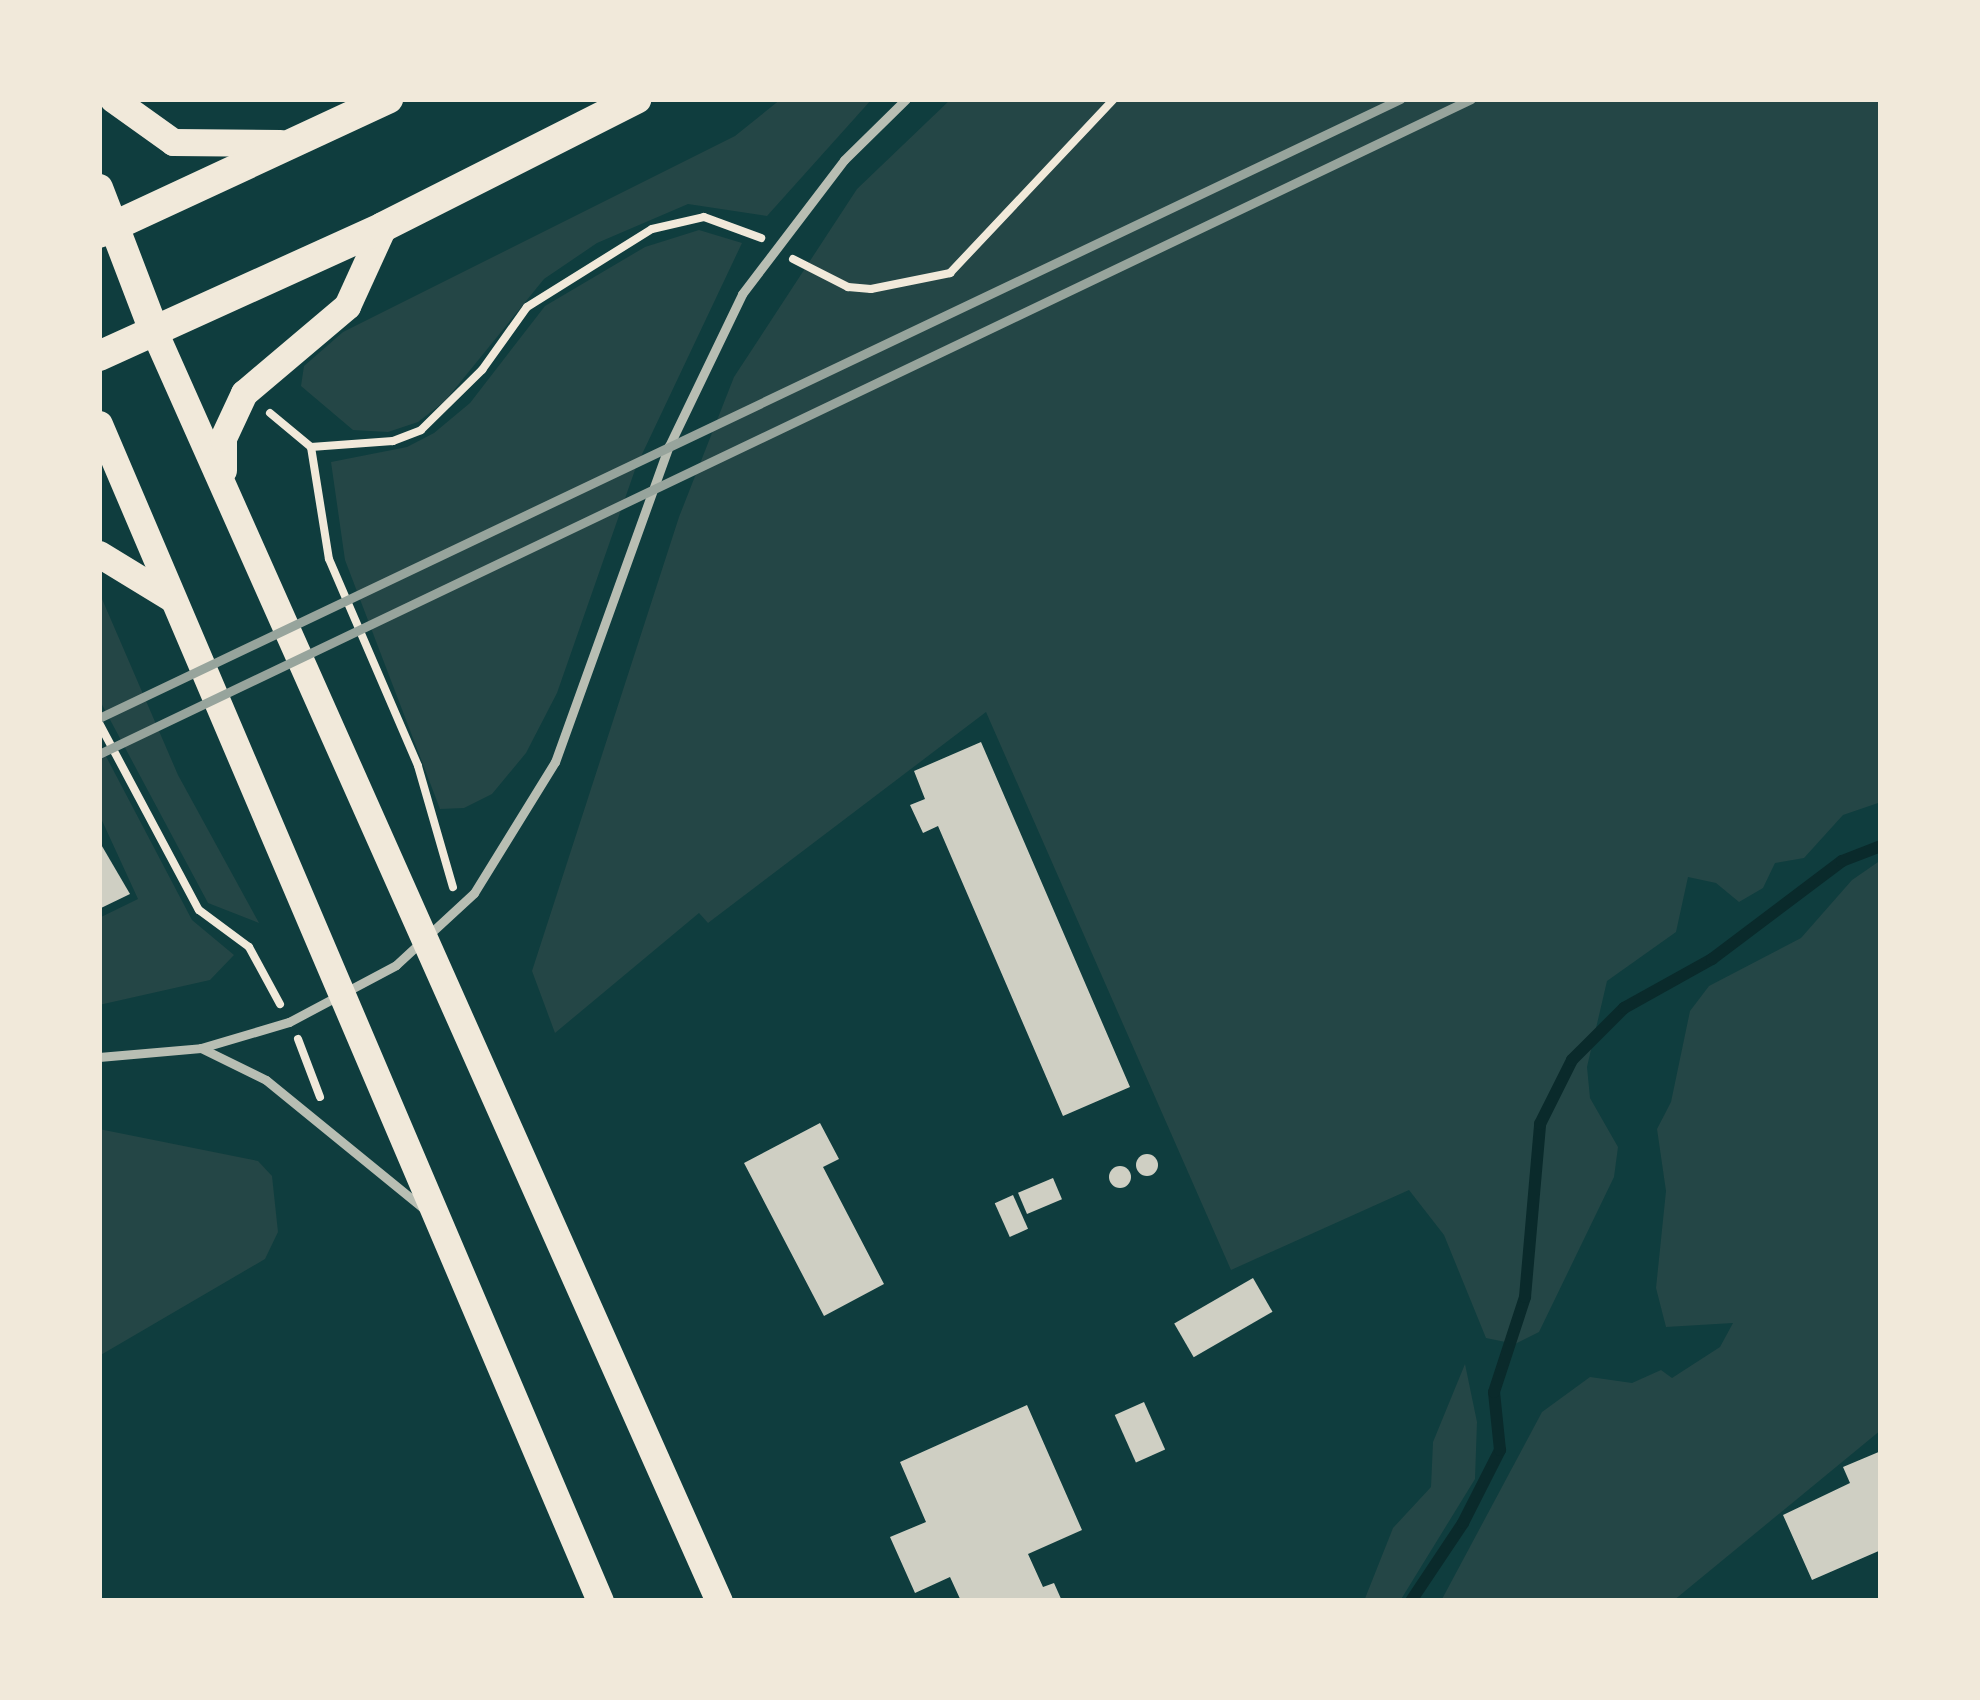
<!DOCTYPE html>
<style>
body{margin:0}
#map{position:relative;width:1980px;height:1700px;overflow:hidden;background:#0f3d3e;font-family:Signika,sans-serif}
div>[style]{position:absolute}
[style*='--x']{left:calc(var(--x)*1px);top:calc(var(--y)*1px);width:calc(var(--w)*1px);rotate:calc(var(--a)*1deg)}
.green>*{inset:0;background:#244646}
.stream>*{height:12px;margin:-6px;padding:0 6px;transform-origin:6px;border-radius:6px;background:#0a2a2b}
.building>*{inset:0;background:#cfcfc3;transform-origin:0 0}
.round{border-radius:50%}
.path>*{height:8px;margin:-4px;padding:0 4px;transform-origin:4px;border-radius:4px;background:#f1e9da}
.service>*{height:9px;margin:-4.5px;padding:0 4.5px;transform-origin:4.5px;border-radius:4.5px;background:#b8beb3}
.primary>*{height:27px;margin:-13.5px;padding:0 13.5px;transform-origin:13.5px;border-radius:13.5px;background:#f1e9da}
.trunk>*{height:30px;margin:-15px;padding:0 15px;transform-origin:15px;border-radius:15px;background:#f1e9da}
.rail>*{height:9px;margin:-4.5px;padding:0 4.5px;transform-origin:4.5px;border-radius:4.5px;background:#97a49c}
span{translate:-50% -50%;white-space:nowrap;text-align:center;line-height:1.15;-webkit-text-stroke:12px #f1e9da;paint-order:stroke}
.frame{position:absolute;inset:0;border:102px solid #f1e9da;pointer-events:none}
</style>
<div id="map">
<div class="green">
<i style="clip-path:polygon(781px 99px,872px 99px,767px 216px,688px 204px,597px 243px,544px 279px,445px 401px,418px 422px,388px 432px,353px 430px,301px 386px,304px 366px,343px 332px,735px 136px)"></i>
<i style="clip-path:polygon(951px 99px,1881px 99px,1881px 802px,1843px 815px,1804px 858px,1775px 863px,1763px 888px,1739px 902px,1716px 883px,1688px 877px,1676px 932px,1607px 981px,1587px 1067px,1590px 1098px,1618px 1147px,1614px 1177px,1539px 1332px,1515px 1344px,1486px 1338px,1444px 1235px,1409px 1190px,1231px 1270px,986px 712px,708px 923px,699px 913px,555px 1033px,532px 971px,679px 517px,734px 377px,857px 189px)"></i>
<i style="clip-path:polygon(699px 230px,742px 243px,636px 467px,557px 693px,526px 753px,492px 794px,464px 808px,440px 809px,345px 560px,331px 462px,407px 447px,434px 433px,470px 403px,545px 306px,645px 247px)"></i>
<i style="clip-path:polygon(99px 592px,178px 775px,259px 923px,208px 903px,99px 699px)"></i>
<i style="clip-path:polygon(99px 743px,192px 920px,234px 955px,210px 980px,99px 1005px,99px 918px,138px 899px,99px 814px)"></i>
<i style="clip-path:polygon(1881px 860px,1881px 1430px,1673px 1601px,1441px 1601px,1542px 1412px,1590px 1377px,1632px 1383px,1661px 1370px,1672px 1378px,1720px 1347px,1733px 1323px,1666px 1327px,1656px 1288px,1666px 1191px,1657px 1129px,1671px 1102px,1690px 1011px,1709px 986px,1801px 938px,1852px 880px)"></i>
<i style="clip-path:polygon(99px 1129px,258px 1161px,272px 1176px,278px 1232px,265px 1259px,99px 1356px)"></i>
<i style="clip-path:polygon(1465px 1364px,1477px 1422px,1475px 1479px,1400px 1601px,1364px 1601px,1393px 1528px,1431px 1487px,1433px 1442px)"></i>
</div>
<div class="stream">
<i style="--x:1411;--y:1601;--w:94;--a:-56.3"></i>
<i style="--x:1463;--y:1523;--w:82;--a:-63.1"></i>
<i style="--x:1500;--y:1450;--w:58;--a:-95.9"></i>
<i style="--x:1494;--y:1392;--w:100;--a:-71.9"></i>
<i style="--x:1525;--y:1297;--w:174;--a:-85"></i>
<i style="--x:1540;--y:1124;--w:72;--a:-63.4"></i>
<i style="--x:1572;--y:1060;--w:74;--a:-45"></i>
<i style="--x:1624;--y:1008;--w:101;--a:-29.1"></i>
<i style="--x:1712;--y:959;--w:163;--a:-37"></i>
<i style="--x:1842;--y:861;--w:42;--a:-21"></i>
</div>
<div class="building">
<i style="clip-path:polygon(981px 742px,1130px 1087px,1063px 1116px,938px 826px,923px 833px,910px 805px,925px 799px,914px 771px)"></i>
<i style="clip-path:polygon(99px 841px,130px 894px,99px 909px)"></i>
<i style="clip-path:polygon(820px 1123px,839px 1159px,823px 1167px,884px 1284px,824px 1316px,744px 1163px)"></i>
<i class="round" style="left:1136px;top:1154px;width:22px;height:22px"></i>
<i class="round" style="left:1109px;top:1166px;width:22px;height:22px"></i>
<i style="left:1053px;top:1178px;width:23px;height:38px;rotate:67deg"></i>
<i style="left:1013px;top:1195px;width:37px;height:20px;rotate:66deg"></i>
<i style="left:1253px;top:1278px;width:39px;height:91px;rotate:60deg"></i>
<i style="left:1144px;top:1402px;width:52px;height:32px;rotate:66deg"></i>
<i style="clip-path:polygon(1027px 1405px,1082px 1530px,1028px 1554px,1043px 1587px,1054px 1583px,1062px 1601px,961px 1601px,950px 1577px,915px 1593px,890px 1537px,926px 1522px,900px 1462px)"></i>
<i style="clip-path:polygon(1881px 1451px,1881px 1550px,1812px 1580px,1783px 1515px,1850px 1483px,1843px 1467px)"></i>
</div>
<div class="path">
<i style="--x:793;--y:259;--w:62;--a:27"></i>
<i style="--x:848;--y:287;--w:23;--a:5"></i>
<i style="--x:871;--y:289;--w:81;--a:-11.4"></i>
<i style="--x:950;--y:273;--w:239;--a:-46.7"></i>
<i style="--x:270;--y:413;--w:53;--a:39.7"></i>
<i style="--x:311;--y:447;--w:113;--a:80.9"></i>
<i style="--x:329;--y:559;--w:225;--a:66.7"></i>
<i style="--x:418;--y:766;--w:126;--a:73.9"></i>
<i style="--x:311;--y:447;--w:82;--a:-4.2"></i>
<i style="--x:393;--y:441;--w:30;--a:-21"></i>
<i style="--x:421;--y:430;--w:86;--a:-44.5"></i>
<i style="--x:482;--y:370;--w:77;--a:-54.5"></i>
<i style="--x:527;--y:307;--w:147;--a:-32"></i>
<i style="--x:652;--y:229;--w:53;--a:-13"></i>
<i style="--x:704;--y:217;--w:61;--a:20.2"></i>
<i style="--x:99;--y:723;--w:212;--a:61.9"></i>
<i style="--x:199;--y:910;--w:62;--a:36.5"></i>
<i style="--x:249;--y:947;--w:65;--a:61.5"></i>
<i style="--x:298;--y:1039;--w:62;--a:69.2"></i>
</div>
<div class="service">
<i style="--x:201;--y:1048;--w:72;--a:26.2"></i>
<i style="--x:266;--y:1080;--w:203;--a:39.2"></i>
<i style="--x:99;--y:1057;--w:102;--a:-5"></i>
<i style="--x:201;--y:1048;--w:92;--a:-16.5"></i>
<i style="--x:289;--y:1022;--w:121;--a:-28"></i>
<i style="--x:396;--y:965;--w:106;--a:-42.7"></i>
<i style="--x:474;--y:893;--w:154;--a:-58.3"></i>
<i style="--x:555;--y:762;--w:336;--a:-70.2"></i>
<i style="--x:669;--y:446;--w:169;--a:-64.3"></i>
<i style="--x:742;--y:294;--w:168;--a:-52.7"></i>
<i style="--x:844;--y:160;--w:87;--a:-44.5"></i>
</div>
<div class="primary">
<i style="--x:113;--y:99;--w:74;--a:35.6"></i>
<i style="--x:173;--y:142;--w:107;--a:0.5"></i>
<i style="--x:99;--y:187;--w:42;--a:69"></i>
<i style="--x:154;--y:331;--w:1390;--a:66.02"></i>
<i style="--x:99;--y:424;--w:1279;--a:66.94"></i>
<i style="--x:223;--y:470;--w:32;--a:-90"></i>
<i style="--x:223;--y:438;--w:50;--a:-65"></i>
<i style="--x:244;--y:393;--w:135;--a:-40.2"></i>
<i style="--x:347;--y:306;--w:87;--a:-65.5"></i>
<i style="--x:99;--y:554;--w:84;--a:31.4"></i>
</div>
<div class="trunk">
<i style="--x:114;--y:226;--w:112;--a:69.1"></i>
<i style="--x:99;--y:233;--w:319;--a:-24.9"></i>
<i style="--x:99;--y:356;--w:312;--a:-24.4"></i>
<i style="--x:383;--y:227;--w:284;--a:-26.8"></i>
</div>
<div class="rail">
<i style="--x:99;--y:718;--w:1441;--a:-25.44"></i>
<i style="--x:99;--y:754;--w:1520;--a:-25.52"></i>
</div>
<div class="frame"></div>
</div>
